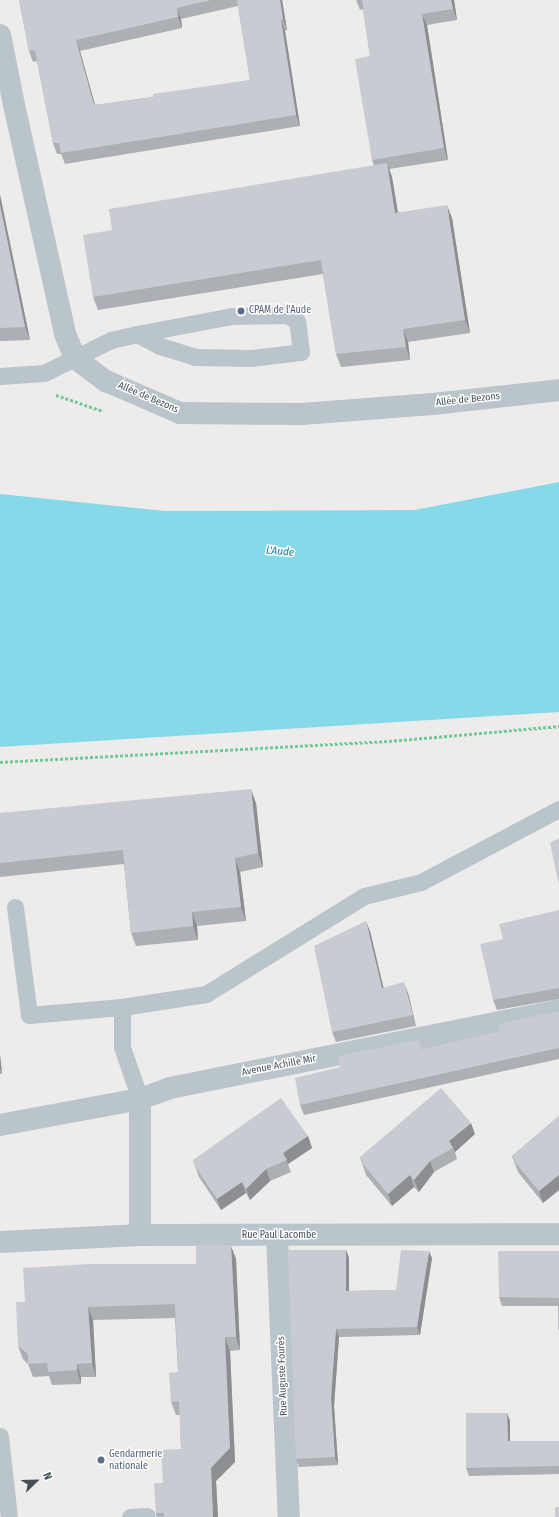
<!DOCTYPE html>
<meta charset="utf-8">
<style>
body{margin:0}
#map{position:relative;width:559px;height:1517px;overflow:hidden;background:#eeebeb;font-family:"Fira Sans Condensed",sans-serif}
div>[style]{position:absolute}
[style*='--x']{left:calc(var(--x)*1px);top:calc(var(--y)*1px);width:calc(var(--w)*1px);rotate:calc(var(--a)*1deg)}
.water>*{inset:0;background:#86d9e9}
.path>*{height:2.5px;margin-top:-1.25px;transform-origin:0;background:repeating-linear-gradient(90deg,#72ca9a 0 3px,transparent 0 5px)}
.service>*{height:17px;margin:-8.5px;padding:0 8.5px;transform-origin:8.5px;border-radius:8.5px;background:#bac4cb}
.minor>*{height:22px;margin:-11px;padding:0 11px;transform-origin:11px;border-radius:11px;background:#bac4cb}
.tertiary>*{height:22px;margin:-11px;padding:0 11px;transform-origin:11px;border-radius:11px;background:#bac4cb}
.wall>*{inset:0;background:#acafb4}
.shaded-wall>*{inset:0;background:#8c8e92}
.building>*{inset:0;background:#c8cbd1;transform-origin:0 0}
.dots>*{width:11px;height:11px;translate:-50% -50%;box-sizing:border-box;border:2px solid #fff;border-radius:50%}
span{translate:-50% -50%;white-space:nowrap;text-align:center;line-height:1.15;-webkit-text-stroke:3px #fff;paint-order:stroke}
.service-label{font-size:10px;color:#4e5e75}
.left{translate:0 -50%;text-align:left}
.street-label{font-size:10px;color:#445058}
.water-label{font-size:11px;color:#0e7e93;font-style:italic}
.north{position:absolute;left:16px;top:1461px;width:40px;height:40px;-webkit-text-stroke:3px #fff;paint-order:stroke;rotate:67deg;font-size:11px;font-weight:700;line-height:16px;text-align:center;color:#445058}
.north::after{content:'';display:block;margin:auto;width:14px;height:18px;background:#445058;clip-path:polygon(50% 0,100% 100%,50% 72%,0 100%)}
</style>
<div id="map">
<div class="water">
<i style="clip-path:polygon(559px 482px,559px 712px,0 747px,0 494px,165px 511px,415px 510px)"></i>
</div>
<div class="path">
<i style="--x:56;--y:395;--w:50;--a:18.8"></i>
<i style="--x:0;--y:762;--w:390;--a:-3.1"></i>
<i style="--x:389;--y:741;--w:171;--a:-5"></i>
</div>
<div class="service">
<i style="--x:0;--y:376;--w:44;--a:-3.9"></i>
<i style="--x:44;--y:373;--w:75;--a:-26.2"></i>
<i style="--x:111;--y:340;--w:27;--a:-13"></i>
<i style="--x:137;--y:334;--w:26;--a:28"></i>
<i style="--x:160;--y:346;--w:37;--a:17"></i>
<i style="--x:195;--y:357;--w:56;--a:1"></i>
<i style="--x:251;--y:358;--w:50;--a:-6.8"></i>
<i style="--x:301;--y:352;--w:31;--a:-97"></i>
<i style="--x:297;--y:321;--w:12;--a:-149"></i>
<i style="--x:287;--y:315;--w:55;--a:179"></i>
<i style="--x:232;--y:316;--w:97;--a:169.3"></i>
<i style="--x:15;--y:907;--w:109;--a:82.6"></i>
<i style="--x:29;--y:1015;--w:93;--a:-4.9"></i>
<i style="--x:122;--y:1007;--w:40;--a:90"></i>
<i style="--x:122;--y:1047;--w:55;--a:70.9"></i>
<i style="--x:122;--y:1007;--w:85;--a:-8.8"></i>
<i style="--x:206;--y:994;--w:186;--a:-31.8"></i>
<i style="--x:364;--y:896;--w:59;--a:-13.8"></i>
<i style="--x:421;--y:882;--w:156;--a:-27.9"></i>
<i style="--x:0;--y:1436;--w:81;--a:83.7"></i>
<i style="--x:130;--y:1517;--w:17;--a:-3"></i>
</div>
<div class="minor">
<i style="--x:0;--y:35;--w:71;--a:78.7"></i>
<i style="--x:14;--y:105;--w:235;--a:77.4"></i>
<i style="--x:65;--y:334;--w:26;--a:67"></i>
<i style="--x:75;--y:358;--w:39;--a:37"></i>
<i style="--x:106;--y:381;--w:81;--a:23.4"></i>
<i style="--x:180;--y:413;--w:122;--a:0.5"></i>
<i style="--x:302;--y:414;--w:131;--a:-4.4"></i>
<i style="--x:433;--y:404;--w:127;--a:-6.3"></i>
<i style="--x:140;--y:1099;--w:136;--a:90"></i>
<i style="--x:277;--y:1236;--w:281;--a:87.6"></i>
<i style="--x:0;--y:1242;--w:140;--a:-2.9"></i>
<i style="--x:140;--y:1235;--w:419;--a:-0.1"></i>
</div>
<div class="tertiary">
<i style="--x:0;--y:1125;--w:142;--a:-10.5"></i>
<i style="--x:140;--y:1099;--w:32;--a:-20"></i>
<i style="--x:170;--y:1088;--w:397;--a:-11.3"></i>
</div>
<div class="wall">
<i style="clip-path:polygon(evenodd,19px 0,282px 0,287px 30px,285px 31px,300px 126px,65px 164px,61px 154px,57px 154px,53px 143px,37px 61px,33px 62px,29px 51px,19px 0,238px 6px,250px 80px,153px 97px,95px 105px,80px 51px,182px 28px,181px 19px,238px 6px)"></i>
<i style="clip-path:polygon(356px 0,454px 0,457px 20px,427px 25px,448px 160px,389px 169px,392px 177px,398px 212px,452px 218px,470px 333px,408px 342px,410px 360px,341px 367px,336px 354px,323px 274px,98px 310px,93px 297px,112px 230px,374px 166px,372px 160px,370px 56px,363px 9px,360px 10px)"></i>
<i style="clip-path:polygon(0 195px,30px 340px,0 341px)"></i>
<i style="clip-path:polygon(256px 803px,263px 867px,240px 872px,246px 921px,197px 926px,198px 940px,136px 946px,131px 933px,124px 864px,0 877px,0 813px)"></i>
<i style="clip-path:polygon(559px 910px,559px 999px,497px 1010px,493px 1000px,503px 939px)"></i>
<i style="clip-path:polygon(370px 931px,383px 988px,408px 993px,416px 1026px,336px 1042px,332px 1032px)"></i>
<i style="clip-path:polygon(559px 1011px,559px 1059px,304px 1115px,300px 1105px,340px 1067px,500px 1031px)"></i>
<i style="clip-path:polygon(0 1055px,2px 1074px,0 1074px)"></i>
<i style="clip-path:polygon(559px 1116px,559px 1190px,543px 1203px,518px 1172px,512px 1156px)"></i>
<i style="clip-path:polygon(475px 1134px,455px 1152px,457px 1159px,434px 1172px,419px 1192px,414px 1187px,392px 1206px,366px 1175px,360px 1157px)"></i>
<i style="clip-path:polygon(308px 1136px,312px 1148px,288px 1164px,291px 1172px,270px 1181px,250px 1200px,246px 1193px,221px 1210px,199px 1177px,193px 1160px)"></i>
<i style="clip-path:polygon(231px 1246px,236px 1259px,240px 1350px,230px 1351px,235px 1462px,216px 1481px,218px 1517px,157px 1517px,156px 1513px,163px 1483px,181px 1449px,180px 1415px,176px 1415px,171px 1402px,178px 1372px,175px 1318px,93px 1320px,96px 1377px,81px 1377px,81px 1384px,52px 1385px,49px 1376px,33px 1377px,28px 1364px,23px 1359px,18px 1346px,25px 1302px,196px 1264px)"></i>
<i style="clip-path:polygon(346px 1250px,349px 1258px,349px 1291px,396px 1290px,432px 1258px,420px 1335px,339px 1337px,334px 1406px,338px 1465px,299px 1467px,296px 1459px)"></i>
<i style="clip-path:polygon(559px 1251px,559px 1331px,558px 1328px,558px 1306px,502px 1306px,499px 1297px)"></i>
<i style="clip-path:polygon(507px 1413px,510px 1421px,510px 1441px,559px 1441px,559px 1474px,469px 1476px,466px 1468px)"></i>
</div>
<div class="shaded-wall">
<i style="clip-path:polygon(280px 0,282px 0,287px 30px,283px 19px)"></i>
<i style="clip-path:polygon(451px 0,454px 0,457px 20px,453px 9px)"></i>
<i style="clip-path:polygon(177px 8px,181px 19px,182px 28px,178px 17px)"></i>
<i style="clip-path:polygon(422px 14px,427px 25px,448px 160px,444px 148px)"></i>
<i style="clip-path:polygon(281px 20px,285px 31px,300px 126px,296px 115px)"></i>
<i style="clip-path:polygon(76px 40px,80px 51px,98px 116px,94px 105px)"></i>
<i style="clip-path:polygon(387px 163px,392px 177px,400px 226px,395px 213px)"></i>
<i style="clip-path:polygon(0 195px,30px 340px,25px 327px,0 205px)"></i>
<i style="clip-path:polygon(447px 205px,452px 218px,470px 333px,465px 320px)"></i>
<i style="clip-path:polygon(403px 329px,408px 342px,410px 360px,406px 347px)"></i>
<i style="clip-path:polygon(251px 789px,256px 803px,263px 867px,258px 853px)"></i>
<i style="clip-path:polygon(235px 858px,240px 872px,246px 921px,241px 907px)"></i>
<i style="clip-path:polygon(192px 912px,197px 926px,198px 940px,193px 926px)"></i>
<i style="clip-path:polygon(366px 921px,370px 931px,386px 998px,382px 988px)"></i>
<i style="clip-path:polygon(404px 982px,408px 993px,416px 1026px)"></i>
<i style="clip-path:polygon(0 1055px,2px 1074px,0 1068px)"></i>
<i style="clip-path:polygon(471px 1123px,475px 1134px,455px 1152px,453px 1148px,449px 1141px)"></i>
<i style="clip-path:polygon(308px 1136px,312px 1148px,288px 1164px,283px 1153px)"></i>
<i style="clip-path:polygon(430px 1161px,434px 1172px,419px 1192px,414px 1180px)"></i>
<i style="clip-path:polygon(266px 1169px,270px 1181px,250px 1200px,246px 1189px)"></i>
<i style="clip-path:polygon(410px 1175px,414px 1187px,392px 1206px,388px 1194px)"></i>
<i style="clip-path:polygon(559px 1175px,559px 1190px,543px 1203px,539px 1191px)"></i>
<i style="clip-path:polygon(242px 1182px,246px 1193px,221px 1210px,217px 1199px)"></i>
<i style="clip-path:polygon(231px 1246px,236px 1259px,240px 1350px,236px 1337px)"></i>
<i style="clip-path:polygon(346px 1250px,349px 1258px,349px 1299px,346px 1291px)"></i>
<i style="clip-path:polygon(429px 1251px,432px 1258px,420px 1335px,417px 1327px)"></i>
<i style="clip-path:polygon(88px 1307px,93px 1320px,96px 1377px,92px 1363px)"></i>
<i style="clip-path:polygon(336px 1329px,339px 1337px,334px 1406px,338px 1465px,335px 1457px,331px 1398px)"></i>
<i style="clip-path:polygon(225px 1337px,230px 1351px,235px 1462px,216px 1481px,218px 1517px,213px 1517px,211px 1468px)"></i>
<i style="clip-path:polygon(77px 1364px,81px 1377px,81px 1384px,77px 1370px)"></i>
<i style="clip-path:polygon(507px 1413px,510px 1421px,510px 1448px,508px 1441px)"></i>
</div>
<div class="building">
<i style="clip-path:polygon(19px 0,211px 0,177px 8px,178px 17px,76px 40px,94px 105px,153px 97px,153px 94px,250px 80px,237px 0,280px 0,283px 19px,281px 20px,296px 115px,61px 153px,59px 143px,53px 143px,35px 50px,29px 51px)"></i>
<i style="clip-path:polygon(362px 0,451px 0,453px 9px,422px 14px,444px 148px,372px 160px,355px 59px,370px 56px)"></i>
<i style="clip-path:polygon(387px 163px,395px 213px,447px 205px,465px 320px,403px 329px,406px 347px,336px 354px,321px 260px,93px 297px,83px 235px,112px 230px,109px 209px)"></i>
<i style="clip-path:polygon(0 205px,25px 327px,0 328px)"></i>
<i style="clip-path:polygon(251px 789px,258px 853px,235px 858px,241px 907px,192px 912px,193px 926px,131px 933px,123px 850px,0 863px,0 813px)"></i>
<i style="clip-path:polygon(559px 838px,559px 885px,550px 843px)"></i>
<i style="clip-path:polygon(559px 910px,559px 988px,493px 1000px,480px 944px,503px 939px,499px 924px)"></i>
<i style="clip-path:polygon(366px 921px,382px 988px,404px 982px,413px 1015px,332px 1032px,314px 946px)"></i>
<i style="clip-path:polygon(559px 1011px,559px 1048px,300px 1105px,295px 1078px,340px 1067px,338px 1056px,419px 1040px,421px 1049px,500px 1031px,499px 1024px)"></i>
<i style="clip-path:polygon(441px 1088px,471px 1123px,449px 1141px,453px 1148px,430px 1161px,414px 1180px,410px 1175px,388px 1194px,362px 1163px,363px 1161px,360px 1157px)"></i>
<i style="clip-path:polygon(281px 1098px,308px 1136px,283px 1153px,287px 1160px,266px 1169px,246px 1189px,242px 1182px,217px 1199px,195px 1166px,193px 1160px)"></i>
<i style="clip-path:polygon(559px 1116px,559px 1175px,539px 1191px,514px 1161px,515px 1160px,512px 1156px)"></i>
<i style="clip-path:polygon(196px 1245px,231px 1246px,236px 1337px,225px 1337px,230px 1448px,211px 1468px,213px 1517px,164px 1517px,164px 1513px,156px 1513px,154px 1483px,163px 1483px,161px 1450px,181px 1449px,179px 1401px,171px 1402px,169px 1373px,178px 1372px,175px 1304px,88px 1307px,92px 1363px,77px 1364px,77px 1370px,48px 1372px,47px 1363px,28px 1364px,28px 1354px,18px 1346px,16px 1302px,25px 1302px,23px 1268px,90px 1264px,196px 1264px)"></i>
<i style="clip-path:polygon(288px 1250px,346px 1250px,346px 1291px,396px 1290px,401px 1250px,429px 1251px,417px 1327px,336px 1329px,331px 1398px,335px 1457px,296px 1459px)"></i>
<i style="clip-path:polygon(498px 1251px,559px 1251px,559px 1328px,558px 1328px,559px 1298px,499px 1297px)"></i>
<i style="clip-path:polygon(466px 1413px,507px 1413px,508px 1441px,559px 1441px,559px 1466px,466px 1468px)"></i>
<i style="left:555px;top:1507px;width:4px;height:10px"></i>
</div>
<div class="dots">
<i style="left:241px;top:311px;background:#5c6f8a"></i>
<i style="left:101px;top:1460px;background:#5c6f8a"></i>
</div>
<div class="service-label">
<span class="left" style="left:249px;top:311px">CPAM de l'Aude</span>
<span class="left" style="left:109px;top:1460px">Gendarmerie<br>nationale</span>
</div>
<div class="street-label">
<span style="left:148px;top:398px;rotate:23deg">Allée de Bezons</span>
<span style="left:468px;top:400px;rotate:-6deg">Allée de Bezons</span>
<span style="left:279px;top:1066px;rotate:-11deg">Avenue Achille Mir</span>
<span style="left:279px;top:1236px">Rue Paul Lacombe</span>
<span style="left:283px;top:1376px;rotate:-92deg">Rue Auguste Fourès</span>
</div>
<div class="water-label">
<span style="left:280px;top:552px;rotate:5deg">L'Aude</span>
</div>
<div class="north">N</div>
</div>
